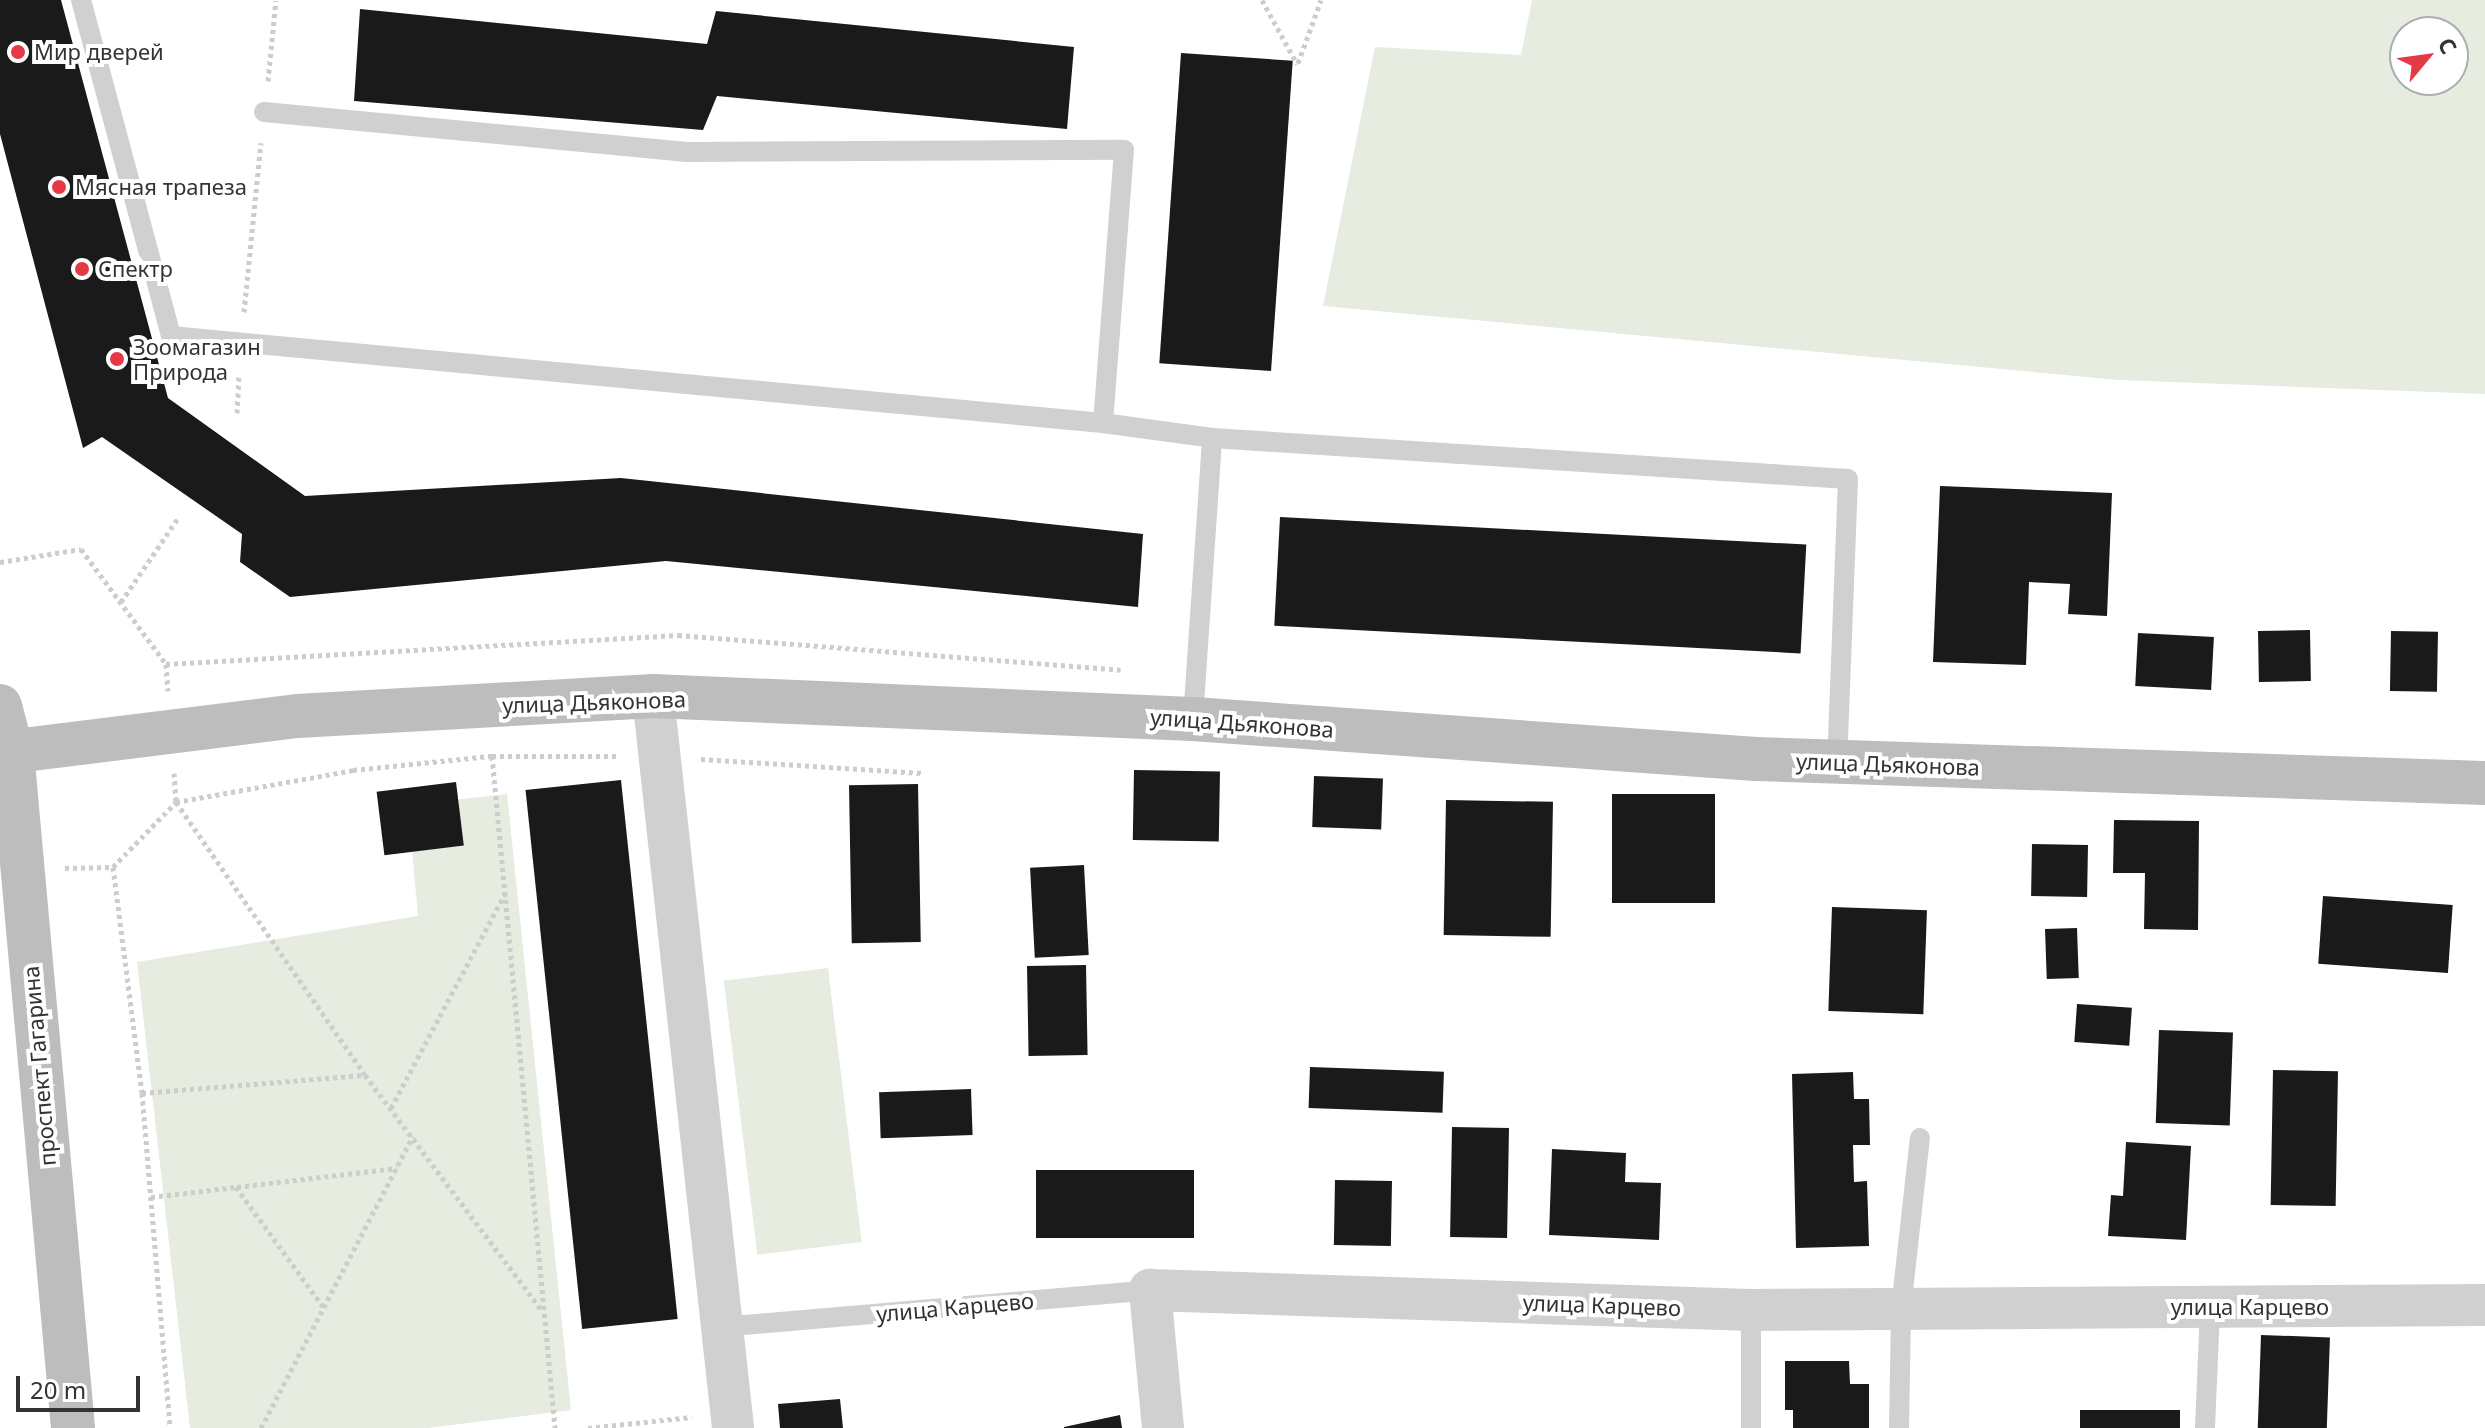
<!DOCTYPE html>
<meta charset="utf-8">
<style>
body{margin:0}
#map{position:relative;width:2485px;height:1428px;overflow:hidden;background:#fff;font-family:"Noto Sans",sans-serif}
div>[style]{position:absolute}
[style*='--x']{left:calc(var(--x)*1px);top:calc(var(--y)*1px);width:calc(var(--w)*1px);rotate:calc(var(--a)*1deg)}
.green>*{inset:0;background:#e6ecdf;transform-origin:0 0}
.building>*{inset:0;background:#1a1a1a;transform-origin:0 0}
.path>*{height:5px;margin-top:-2.5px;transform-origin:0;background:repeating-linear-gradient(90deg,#cdcdcd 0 4px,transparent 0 8px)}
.service>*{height:20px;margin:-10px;padding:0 10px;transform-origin:10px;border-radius:10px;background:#d0d0d0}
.minor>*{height:42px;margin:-21px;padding:0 21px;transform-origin:21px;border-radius:21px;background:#d0d0d0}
.secondary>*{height:44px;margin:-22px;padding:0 22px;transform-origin:22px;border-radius:22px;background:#bdbdbd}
.dots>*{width:22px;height:22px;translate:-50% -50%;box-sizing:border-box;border:4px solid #fff;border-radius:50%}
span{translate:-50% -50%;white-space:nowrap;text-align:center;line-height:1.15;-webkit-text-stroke:8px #fff;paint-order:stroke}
.poi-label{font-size:22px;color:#333}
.left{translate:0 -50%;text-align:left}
.street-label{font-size:22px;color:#333}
.north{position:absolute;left:2389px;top:16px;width:80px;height:80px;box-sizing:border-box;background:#fff;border:2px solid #adadad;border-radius:50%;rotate:61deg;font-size:22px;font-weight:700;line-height:32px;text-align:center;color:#333}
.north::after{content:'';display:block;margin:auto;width:28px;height:36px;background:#e63946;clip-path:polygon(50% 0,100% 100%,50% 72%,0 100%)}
.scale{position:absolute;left:16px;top:1376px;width:124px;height:36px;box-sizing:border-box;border:4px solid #333;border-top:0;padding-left:10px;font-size:24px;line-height:28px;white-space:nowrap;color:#333;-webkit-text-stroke:6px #fff;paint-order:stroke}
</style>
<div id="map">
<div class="green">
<i style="clip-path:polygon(evenodd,1532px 0,2485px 0,2485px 394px,2119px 380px,1323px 306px,1375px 47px,1521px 55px,1532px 0,2405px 32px,2453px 32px,2453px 80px,2405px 80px,2405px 32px)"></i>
<i style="clip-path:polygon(507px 794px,571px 1410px,428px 1428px,190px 1428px,137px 962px,418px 916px,408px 805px)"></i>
<i style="left:828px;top:968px;width:276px;height:105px;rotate:83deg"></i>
</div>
<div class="building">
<i style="clip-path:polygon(0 0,61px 0,168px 398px,305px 496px,621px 478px,1143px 534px,1138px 607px,666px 561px,290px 597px,240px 562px,242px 534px,102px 437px,83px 448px,0 134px)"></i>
<i style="clip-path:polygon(360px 9px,707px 44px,716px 11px,1074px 47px,1067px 129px,717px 96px,703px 130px,354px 101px)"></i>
<i style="left:1181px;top:53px;width:112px;height:311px;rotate:4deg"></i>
<i style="clip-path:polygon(1940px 486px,2112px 493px,2107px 616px,2068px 614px,2070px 584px,2029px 582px,2026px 665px,1933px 662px)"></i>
<i style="left:1280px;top:517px;width:527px;height:109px;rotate:3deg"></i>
<i style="left:2310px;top:630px;width:51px;height:52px;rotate:89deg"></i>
<i style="left:2391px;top:631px;width:47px;height:60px;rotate:1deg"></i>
<i style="left:2138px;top:633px;width:76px;height:53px;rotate:3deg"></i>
<i style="left:1134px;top:770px;width:86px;height:70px;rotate:1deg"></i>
<i style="left:1314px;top:776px;width:69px;height:51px;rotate:2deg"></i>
<i style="left:621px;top:780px;width:542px;height:96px;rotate:84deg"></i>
<i style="left:456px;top:782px;width:64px;height:80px;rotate:83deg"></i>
<i style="left:918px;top:784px;width:158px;height:69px;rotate:89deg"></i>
<i style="left:1612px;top:794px;width:103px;height:109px"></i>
<i style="left:1446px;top:800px;width:107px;height:135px;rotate:1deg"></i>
<i style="clip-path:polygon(2114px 820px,2199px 821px,2198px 930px,2144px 929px,2145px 873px,2113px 873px)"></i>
<i style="left:2032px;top:844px;width:56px;height:52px;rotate:1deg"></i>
<i style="left:1084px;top:865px;width:90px;height:54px;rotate:87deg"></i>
<i style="left:2323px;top:896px;width:130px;height:68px;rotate:4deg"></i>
<i style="left:1832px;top:907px;width:95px;height:104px;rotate:2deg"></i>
<i style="left:2077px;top:928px;width:50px;height:32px;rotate:88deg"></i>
<i style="left:1086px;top:965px;width:90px;height:59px;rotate:89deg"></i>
<i style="left:2077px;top:1004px;width:55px;height:38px;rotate:4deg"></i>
<i style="left:2159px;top:1030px;width:74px;height:93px;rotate:2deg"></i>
<i style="left:1310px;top:1067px;width:134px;height:41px;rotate:2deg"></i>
<i style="left:2273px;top:1070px;width:65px;height:135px;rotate:1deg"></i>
<i style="clip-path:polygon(1853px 1072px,1854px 1099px,1869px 1099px,1870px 1145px,1853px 1145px,1854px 1182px,1867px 1181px,1869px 1246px,1796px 1248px,1792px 1074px)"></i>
<i style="left:971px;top:1089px;width:46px;height:92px;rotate:88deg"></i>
<i style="left:1452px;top:1127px;width:57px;height:110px;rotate:1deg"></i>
<i style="clip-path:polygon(2126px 1142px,2191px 1146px,2186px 1240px,2108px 1236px,2111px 1195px,2123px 1196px)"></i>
<i style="clip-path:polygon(1552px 1149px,1626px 1153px,1625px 1182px,1661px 1183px,1659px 1240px,1549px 1235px)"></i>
<i style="left:1036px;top:1170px;width:158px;height:68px"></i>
<i style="left:1335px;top:1180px;width:57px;height:65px;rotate:1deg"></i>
<i style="left:2261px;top:1335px;width:69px;height:93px;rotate:2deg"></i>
<i style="clip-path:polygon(1785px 1361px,1849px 1361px,1850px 1384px,1869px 1384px,1869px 1428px,1793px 1428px,1793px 1410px,1785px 1410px)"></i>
<i style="clip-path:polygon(840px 1399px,843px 1428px,780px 1428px,778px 1404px)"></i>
<i style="left:2080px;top:1410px;width:100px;height:18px"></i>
<i style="clip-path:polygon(1120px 1415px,1122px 1428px,1064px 1428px,1064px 1427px)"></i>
</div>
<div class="path">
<i style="--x:1262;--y:0;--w:73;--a:61.3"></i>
<i style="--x:1298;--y:63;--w:67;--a:-69.9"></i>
<i style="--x:268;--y:81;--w:81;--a:-84.4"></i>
<i style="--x:244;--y:312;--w:170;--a:-84.3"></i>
<i style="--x:237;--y:413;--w:39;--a:-87"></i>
<i style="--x:0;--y:562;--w:82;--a:-9.1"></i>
<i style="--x:81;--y:549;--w:143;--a:53.5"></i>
<i style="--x:166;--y:664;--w:513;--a:-3.24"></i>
<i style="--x:678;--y:635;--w:444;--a:4.5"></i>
<i style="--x:121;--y:602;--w:102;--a:-55.8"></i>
<i style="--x:166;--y:664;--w:27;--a:86"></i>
<i style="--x:492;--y:756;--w:675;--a:84.64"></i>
<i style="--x:701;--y:759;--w:222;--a:3.6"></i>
<i style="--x:174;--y:773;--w:29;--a:86"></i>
<i style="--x:176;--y:802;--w:332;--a:55.3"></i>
<i style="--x:365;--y:1075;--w:296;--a:53.1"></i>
<i style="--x:113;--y:867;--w:228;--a:82.7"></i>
<i style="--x:142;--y:1093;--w:336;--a:85.2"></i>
<i style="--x:65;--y:868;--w:48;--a:-1.2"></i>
<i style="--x:113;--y:867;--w:91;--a:-45.9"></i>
<i style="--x:176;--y:802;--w:180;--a:-10.2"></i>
<i style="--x:353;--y:770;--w:140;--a:-5.8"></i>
<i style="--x:492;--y:756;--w:127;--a:0"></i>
<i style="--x:142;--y:1093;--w:223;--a:-4.6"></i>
<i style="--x:391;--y:1108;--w:242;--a:-62"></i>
<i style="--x:237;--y:1187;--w:161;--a:-6.8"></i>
<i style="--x:151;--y:1197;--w:86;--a:-6.7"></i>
<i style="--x:236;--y:1187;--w:150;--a:54"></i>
<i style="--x:261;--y:1428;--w:329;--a:-62.5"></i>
<i style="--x:588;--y:1428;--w:104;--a:-6.1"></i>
</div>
<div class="service">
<i style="--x:81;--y:0;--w:348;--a:75"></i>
<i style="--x:171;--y:336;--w:936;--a:5.33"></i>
<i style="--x:1103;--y:423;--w:110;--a:7.8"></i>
<i style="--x:264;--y:112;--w:425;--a:5.4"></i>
<i style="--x:687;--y:152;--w:437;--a:-0.3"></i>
<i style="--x:1124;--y:150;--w:274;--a:94.4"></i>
<i style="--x:1193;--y:719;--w:282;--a:-86.1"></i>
<i style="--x:1212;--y:438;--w:637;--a:3.69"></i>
<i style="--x:1848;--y:479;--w:283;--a:92.2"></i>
<i style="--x:1751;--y:1310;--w:118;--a:90"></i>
<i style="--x:721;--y:1327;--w:431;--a:-4.9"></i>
<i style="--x:1899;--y:1428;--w:119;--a:-89"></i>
<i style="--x:1901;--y:1309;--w:172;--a:-83.7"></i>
<i style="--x:2205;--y:1428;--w:121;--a:-87.6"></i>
</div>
<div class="minor">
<i style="--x:653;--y:696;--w:736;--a:83.76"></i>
<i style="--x:1163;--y:1428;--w:139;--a:-95.4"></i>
<i style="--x:1150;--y:1290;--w:601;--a:1.91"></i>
<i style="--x:1751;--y:1310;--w:734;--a:-0.39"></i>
</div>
<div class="secondary">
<i style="--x:0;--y:706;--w:48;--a:75.4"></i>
<i style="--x:12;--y:752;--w:679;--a:84.84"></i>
<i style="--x:0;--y:753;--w:299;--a:-7.1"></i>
<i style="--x:297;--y:716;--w:357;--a:-3.2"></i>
<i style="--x:653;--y:696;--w:540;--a:2.44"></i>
<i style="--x:1193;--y:719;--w:564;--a:4.06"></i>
<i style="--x:1756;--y:759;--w:729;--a:1.89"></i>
</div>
<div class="dots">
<i style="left:18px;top:52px;background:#e63946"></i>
<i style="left:59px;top:187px;background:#e63946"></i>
<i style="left:82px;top:269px;background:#e63946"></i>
<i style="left:117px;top:359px;background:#e63946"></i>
</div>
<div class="poi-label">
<span class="left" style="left:34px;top:52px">Мир дверей</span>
<span class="left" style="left:75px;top:187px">Мясная трапеза</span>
<span class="left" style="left:98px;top:269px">Спектр</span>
<span class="left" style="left:133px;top:359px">Зоомагазин<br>Природа</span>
</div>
<div class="street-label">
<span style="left:594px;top:702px;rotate:-2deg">улица Дьяконова</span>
<span style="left:1242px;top:723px;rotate:4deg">улица Дьяконова</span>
<span style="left:1888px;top:764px;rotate:2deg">улица Дьяконова</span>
<span style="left:39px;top:1066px;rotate:-95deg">проспект Гагарина</span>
<span style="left:1602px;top:1305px;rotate:2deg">улица Карцево</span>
<span style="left:955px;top:1307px;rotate:-5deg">улица Карцево</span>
<span style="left:2250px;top:1307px">улица Карцево</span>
</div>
<div class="north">С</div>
<div class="scale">20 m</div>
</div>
